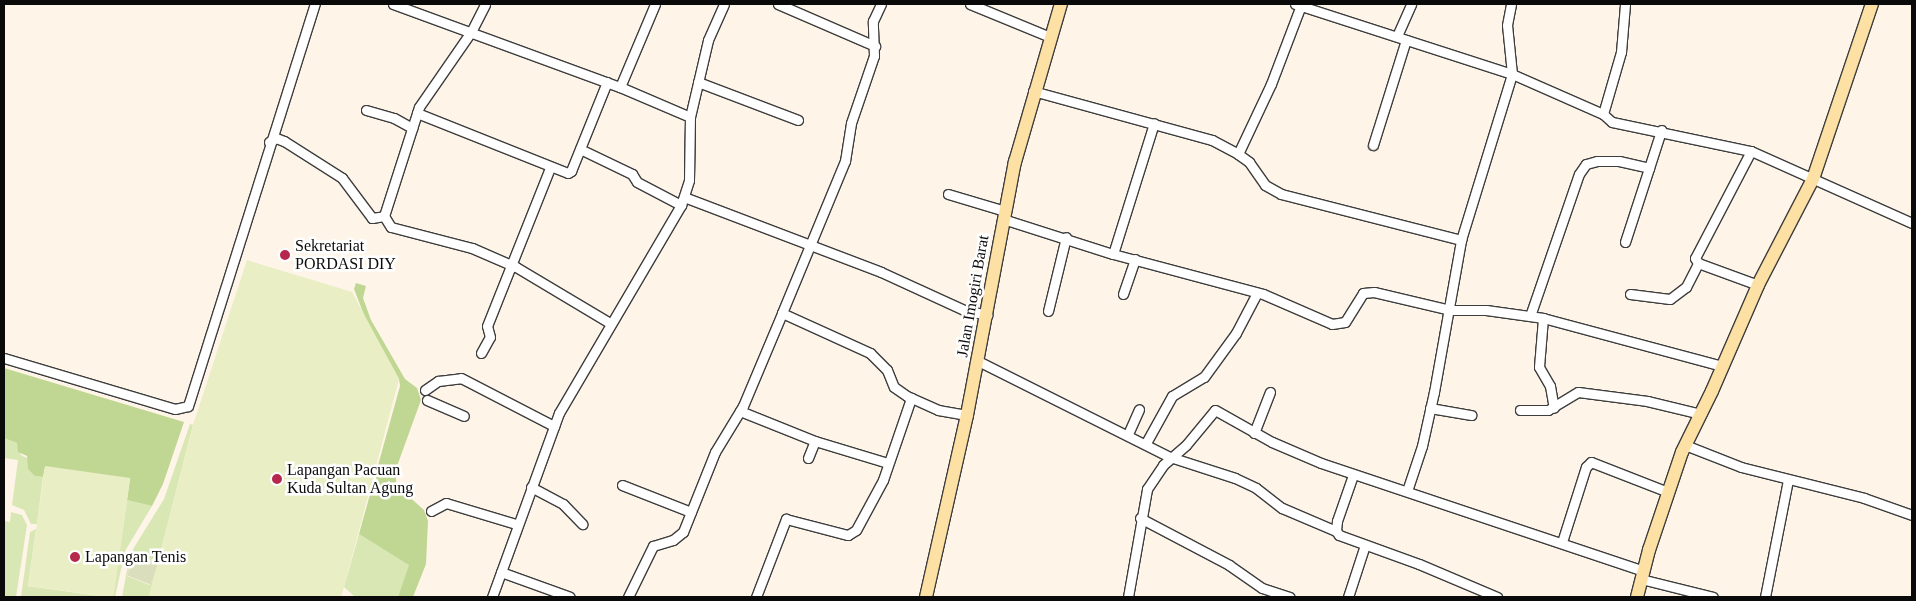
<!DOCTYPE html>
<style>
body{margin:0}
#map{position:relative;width:1916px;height:601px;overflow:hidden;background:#fef5e8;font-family:Georgia,serif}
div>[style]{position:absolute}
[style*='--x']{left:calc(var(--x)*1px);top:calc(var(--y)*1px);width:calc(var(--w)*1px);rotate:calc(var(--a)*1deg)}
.green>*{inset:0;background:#d9e7b4}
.forest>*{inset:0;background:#c0d793}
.cemetery>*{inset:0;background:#dadebc;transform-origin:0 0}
.pitch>*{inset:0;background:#e9eec5;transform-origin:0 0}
.roads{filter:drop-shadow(1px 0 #3d3d3d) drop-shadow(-1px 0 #3d3d3d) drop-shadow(0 1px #3d3d3d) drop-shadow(0 -1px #3d3d3d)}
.street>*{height:9px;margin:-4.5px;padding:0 4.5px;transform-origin:4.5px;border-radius:4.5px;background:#fff}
.secondary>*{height:12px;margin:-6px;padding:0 6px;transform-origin:6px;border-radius:6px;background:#fde0a4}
.dots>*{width:14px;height:14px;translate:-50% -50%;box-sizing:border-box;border:2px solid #fff;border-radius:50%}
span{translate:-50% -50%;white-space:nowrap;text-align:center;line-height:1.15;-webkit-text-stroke:5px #fff;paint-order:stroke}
.poi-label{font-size:16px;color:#0a0a0a}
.left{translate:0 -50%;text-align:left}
.street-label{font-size:16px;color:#0a0a0a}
.frame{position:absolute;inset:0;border:5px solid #0a0a0a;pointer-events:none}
</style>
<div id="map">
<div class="green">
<i style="clip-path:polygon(evenodd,190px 424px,193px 425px,149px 597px,122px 597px,130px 554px,164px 499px,190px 424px,134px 555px,158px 564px,150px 585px,127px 576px,134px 555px)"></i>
<i style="clip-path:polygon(4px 438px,17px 443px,21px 455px,29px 459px,35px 476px,43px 477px,37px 524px,31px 524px,24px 510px,12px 505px,18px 460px,4px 458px)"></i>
<i style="clip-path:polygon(127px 500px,152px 506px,125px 551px,115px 597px,113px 597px)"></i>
<i style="clip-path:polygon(11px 512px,22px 515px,27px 525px,16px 597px,4px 597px,4px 521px,10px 522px)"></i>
<i style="clip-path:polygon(36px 529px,28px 586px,106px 597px,21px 597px,30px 532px)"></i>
<i style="clip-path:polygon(359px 534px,410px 565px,398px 597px,355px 597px,344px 587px)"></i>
</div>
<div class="forest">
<i style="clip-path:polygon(356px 283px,366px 286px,363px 298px,371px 320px,405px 379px,417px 388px,421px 400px,396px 469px,396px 485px,424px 510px,428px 521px,426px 564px,413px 597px,398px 597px,409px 565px,359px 534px,400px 386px,399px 379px,366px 320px,354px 289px)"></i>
<i style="clip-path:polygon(4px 368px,184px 422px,163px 484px,152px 506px,127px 500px,130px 479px,45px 467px,43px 477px,35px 476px,28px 469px,27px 456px,18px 452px,17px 443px,4px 438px)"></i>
</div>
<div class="cemetery">
<i style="left:135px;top:555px;width:25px;height:22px;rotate:21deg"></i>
</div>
<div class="pitch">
<i style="clip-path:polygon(247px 260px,352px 292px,399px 379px,344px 587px,341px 597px,149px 597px,193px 425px)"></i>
<i style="left:45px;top:466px;width:86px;height:121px;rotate:8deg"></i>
</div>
<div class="roads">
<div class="street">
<i style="--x:393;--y:4;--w:242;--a:20.1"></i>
<i style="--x:620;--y:87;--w:76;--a:23.2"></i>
<i style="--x:778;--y:4;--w:106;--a:23.4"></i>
<i style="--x:970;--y:4;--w:87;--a:22.4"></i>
<i style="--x:1295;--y:4;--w:228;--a:17.9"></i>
<i style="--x:1512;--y:74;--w:99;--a:23.7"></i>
<i style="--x:1603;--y:114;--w:12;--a:42"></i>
<i style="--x:1612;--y:122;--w:142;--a:11.8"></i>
<i style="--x:1751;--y:151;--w:176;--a:24.1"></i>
<i style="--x:1397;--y:36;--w:35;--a:-66"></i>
<i style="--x:698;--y:82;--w:107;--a:20.8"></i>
<i style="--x:620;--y:87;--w:90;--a:-67.1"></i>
<i style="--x:1033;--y:91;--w:186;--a:15.3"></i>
<i style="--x:1212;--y:140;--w:30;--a:28"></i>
<i style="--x:1238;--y:154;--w:14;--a:36"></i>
<i style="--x:1249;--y:162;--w:28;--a:55"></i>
<i style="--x:1265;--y:185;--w:18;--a:29"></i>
<i style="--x:1281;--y:194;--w:186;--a:14.3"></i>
<i style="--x:366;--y:110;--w:29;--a:16"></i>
<i style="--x:394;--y:118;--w:21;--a:29"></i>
<i style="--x:417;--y:113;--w:162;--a:21.7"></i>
<i style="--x:568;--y:173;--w:4;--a:-34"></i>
<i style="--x:571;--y:171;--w:96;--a:-68"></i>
<i style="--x:1603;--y:114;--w:65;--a:-73.8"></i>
<i style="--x:1621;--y:52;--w:48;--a:-85.2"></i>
<i style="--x:269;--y:142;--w:8;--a:-30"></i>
<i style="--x:276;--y:138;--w:9;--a:21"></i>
<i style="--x:284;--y:141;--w:69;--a:32.5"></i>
<i style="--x:342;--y:178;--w:50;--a:53.1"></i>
<i style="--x:372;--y:218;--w:12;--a:-9"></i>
<i style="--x:384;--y:216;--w:13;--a:58"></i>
<i style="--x:391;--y:227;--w:84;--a:14.5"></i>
<i style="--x:472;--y:248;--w:48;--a:23.4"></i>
<i style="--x:516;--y:267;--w:109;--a:30.8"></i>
<i style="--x:1373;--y:145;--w:110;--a:-72.6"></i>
<i style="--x:580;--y:149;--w:58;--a:25.7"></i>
<i style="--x:632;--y:174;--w:9;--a:58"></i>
<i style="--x:637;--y:182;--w:50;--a:27.6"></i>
<i style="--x:1751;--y:151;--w:121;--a:117.6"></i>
<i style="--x:1695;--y:258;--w:6;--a:59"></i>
<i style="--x:1698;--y:263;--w:64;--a:20.1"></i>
<i style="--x:1238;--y:154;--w:77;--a:-64.8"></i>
<i style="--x:1271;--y:84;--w:85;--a:-69.2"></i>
<i style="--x:948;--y:194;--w:59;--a:16.6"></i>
<i style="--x:684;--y:197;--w:211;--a:20.8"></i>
<i style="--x:881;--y:272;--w:91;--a:24.6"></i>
<i style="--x:964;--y:310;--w:24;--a:12"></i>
<i style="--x:384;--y:216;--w:114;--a:-72.2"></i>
<i style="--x:419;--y:107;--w:91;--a:-55.3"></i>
<i style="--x:471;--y:32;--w:31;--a:-63"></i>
<i style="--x:1003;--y:219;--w:115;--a:17.7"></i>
<i style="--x:1113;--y:254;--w:155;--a:14.9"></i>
<i style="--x:1263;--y:294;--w:75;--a:23.5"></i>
<i style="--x:1332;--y:324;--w:13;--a:-9"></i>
<i style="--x:1345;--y:322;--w:34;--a:-58"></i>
<i style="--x:1363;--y:293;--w:11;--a:-5"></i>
<i style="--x:1374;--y:292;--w:79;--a:13.2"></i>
<i style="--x:1451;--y:310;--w:35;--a:0"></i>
<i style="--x:1486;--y:310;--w:58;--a:8"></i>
<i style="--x:1543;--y:318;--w:185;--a:15"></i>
<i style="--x:1625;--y:242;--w:78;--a:-72"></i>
<i style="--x:1113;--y:254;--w:137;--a:-72.6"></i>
<i style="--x:1123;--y:294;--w:37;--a:-71"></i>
<i style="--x:1630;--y:294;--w:40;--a:7.1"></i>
<i style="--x:1670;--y:299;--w:20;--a:-37"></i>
<i style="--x:1686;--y:287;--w:27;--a:-63"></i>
<i style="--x:1048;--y:311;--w:76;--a:-76.3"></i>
<i style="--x:782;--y:313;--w:165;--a:-67.5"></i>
<i style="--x:845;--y:161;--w:38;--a:-81"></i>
<i style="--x:851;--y:123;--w:71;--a:-71.1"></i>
<i style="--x:874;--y:56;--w:35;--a:-92"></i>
<i style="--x:873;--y:21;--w:19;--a:-65"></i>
<i style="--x:1530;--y:316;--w:150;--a:-71"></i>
<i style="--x:1579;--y:174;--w:12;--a:-55"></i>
<i style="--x:1586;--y:164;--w:11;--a:-15"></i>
<i style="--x:1597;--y:161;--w:22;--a:0"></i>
<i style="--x:1619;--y:161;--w:31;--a:13"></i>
<i style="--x:1649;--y:168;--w:40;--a:-72"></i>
<i style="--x:1543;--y:318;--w:49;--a:94.7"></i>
<i style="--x:1539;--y:367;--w:22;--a:60"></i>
<i style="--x:1550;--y:386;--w:22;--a:80"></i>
<i style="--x:481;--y:353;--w:18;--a:-61"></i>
<i style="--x:490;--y:337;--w:11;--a:-105"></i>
<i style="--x:487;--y:326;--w:170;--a:-68.3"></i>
<i style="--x:4;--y:358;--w:178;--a:16.6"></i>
<i style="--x:175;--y:409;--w:13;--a:-13"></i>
<i style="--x:188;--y:406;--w:422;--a:-72.5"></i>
<i style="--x:978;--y:361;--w:215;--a:26.6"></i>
<i style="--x:1170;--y:457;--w:68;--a:17.9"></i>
<i style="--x:1235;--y:478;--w:23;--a:25"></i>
<i style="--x:1256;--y:488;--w:33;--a:38"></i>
<i style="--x:1282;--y:508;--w:59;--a:23.1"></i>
<i style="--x:425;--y:390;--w:16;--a:-35"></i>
<i style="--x:438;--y:381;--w:23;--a:-7"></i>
<i style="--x:461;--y:378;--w:105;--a:27.3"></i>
<i style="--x:427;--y:400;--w:40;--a:23.4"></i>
<i style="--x:1430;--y:408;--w:42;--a:9.7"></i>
<i style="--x:1520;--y:410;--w:28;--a:0"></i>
<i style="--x:1548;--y:410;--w:35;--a:-31"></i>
<i style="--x:1578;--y:392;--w:70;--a:7.4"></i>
<i style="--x:1647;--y:401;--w:56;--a:13.5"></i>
<i style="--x:740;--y:411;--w:81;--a:21.8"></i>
<i style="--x:1254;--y:433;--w:44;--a:-68.7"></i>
<i style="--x:1128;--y:434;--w:27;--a:-66"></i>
<i style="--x:1146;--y:443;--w:54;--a:-61"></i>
<i style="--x:1172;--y:396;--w:37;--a:-31"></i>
<i style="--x:1204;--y:377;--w:54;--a:-54"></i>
<i style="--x:1236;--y:333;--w:45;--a:-62.3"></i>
<i style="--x:1685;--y:445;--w:60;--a:21.4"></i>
<i style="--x:1741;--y:467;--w:127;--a:14.1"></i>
<i style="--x:1864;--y:498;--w:51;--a:19.5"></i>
<i style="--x:808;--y:458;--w:18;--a:-68"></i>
<i style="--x:815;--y:441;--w:76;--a:16.8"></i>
<i style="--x:1353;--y:475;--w:49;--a:109.2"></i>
<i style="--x:1337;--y:521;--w:10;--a:96"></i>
<i style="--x:1336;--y:531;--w:5;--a:53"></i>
<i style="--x:1339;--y:535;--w:85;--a:19.9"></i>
<i style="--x:1419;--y:564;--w:85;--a:22.9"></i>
<i style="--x:622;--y:485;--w:74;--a:21.4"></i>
<i style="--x:531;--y:487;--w:36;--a:28"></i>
<i style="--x:563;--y:504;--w:28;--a:46"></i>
<i style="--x:1407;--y:491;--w:47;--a:-71.6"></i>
<i style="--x:1422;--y:446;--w:55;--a:-77.5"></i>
<i style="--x:1434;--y:392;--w:154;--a:-79.9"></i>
<i style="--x:1461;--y:240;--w:174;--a:-72.9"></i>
<i style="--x:1512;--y:74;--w:49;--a:-95.8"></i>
<i style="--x:1507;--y:25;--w:21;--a:-79"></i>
<i style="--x:431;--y:511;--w:17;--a:-28"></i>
<i style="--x:446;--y:503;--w:73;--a:16.7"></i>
<i style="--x:1140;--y:518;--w:101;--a:27.8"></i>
<i style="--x:1229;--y:565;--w:40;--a:34.9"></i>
<i style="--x:1262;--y:588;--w:29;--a:18"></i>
<i style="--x:1562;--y:542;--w:79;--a:-72.3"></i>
<i style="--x:1586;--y:467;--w:7;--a:-45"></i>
<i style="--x:1591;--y:462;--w:83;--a:21.3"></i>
<i style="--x:501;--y:572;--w:73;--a:19.9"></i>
<i style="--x:1641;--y:579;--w:74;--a:14"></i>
<i style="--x:492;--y:597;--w:196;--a:-70"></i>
<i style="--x:559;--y:413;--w:241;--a:-59.6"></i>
<i style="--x:681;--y:205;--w:26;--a:-72"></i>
<i style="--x:689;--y:180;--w:63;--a:-89.1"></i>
<i style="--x:690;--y:117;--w:79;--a:-76.8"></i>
<i style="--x:708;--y:40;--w:39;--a:-66"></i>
<i style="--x:628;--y:597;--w:57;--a:-63.9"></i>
<i style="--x:653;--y:546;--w:21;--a:-17"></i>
<i style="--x:673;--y:540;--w:13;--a:-39"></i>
<i style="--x:683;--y:532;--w:86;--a:-68.2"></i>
<i style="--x:715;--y:452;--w:54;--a:-58.7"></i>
<i style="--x:743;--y:406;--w:101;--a:-67.2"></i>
<i style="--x:782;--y:313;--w:97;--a:24.4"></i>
<i style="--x:870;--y:353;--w:24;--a:45"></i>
<i style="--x:887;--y:370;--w:18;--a:68"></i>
<i style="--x:894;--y:387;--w:16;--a:35"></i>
<i style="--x:907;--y:396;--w:34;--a:24"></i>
<i style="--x:938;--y:410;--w:29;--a:10"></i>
<i style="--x:756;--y:597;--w:84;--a:-69"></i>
<i style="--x:786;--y:519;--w:64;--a:14.5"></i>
<i style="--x:848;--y:535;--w:9;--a:-32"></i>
<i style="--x:856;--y:530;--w:57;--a:-61.6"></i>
<i style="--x:883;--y:480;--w:87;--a:-71.1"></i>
<i style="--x:1128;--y:597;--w:110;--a:-80"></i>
<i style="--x:1147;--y:489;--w:29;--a:-56"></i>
<i style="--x:1163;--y:465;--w:30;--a:-41"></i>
<i style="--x:1186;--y:445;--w:45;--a:-50.4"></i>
<i style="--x:1215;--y:410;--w:65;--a:29.3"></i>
<i style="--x:1272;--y:442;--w:53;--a:23.2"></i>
<i style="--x:1321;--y:463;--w:340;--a:18.5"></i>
<i style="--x:1348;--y:597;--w:55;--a:-71.9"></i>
<i style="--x:1765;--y:597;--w:119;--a:-78.9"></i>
</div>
<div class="secondary">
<i style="--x:926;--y:597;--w:187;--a:-77.3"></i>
<i style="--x:967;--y:415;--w:258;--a:-79.3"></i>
<i style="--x:1015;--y:162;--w:165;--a:-73.8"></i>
<i style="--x:1637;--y:597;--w:49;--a:-75.7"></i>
<i style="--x:1649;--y:550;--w:103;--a:-71.4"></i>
<i style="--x:1682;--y:452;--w:68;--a:-63.8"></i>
<i style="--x:1712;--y:391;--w:116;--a:-66.5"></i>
<i style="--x:1758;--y:285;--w:119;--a:-62.6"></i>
<i style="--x:1813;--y:179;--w:185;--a:-71.4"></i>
</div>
</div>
<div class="dots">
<i style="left:285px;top:255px;background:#b5274c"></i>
<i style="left:277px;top:479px;background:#b5274c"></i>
<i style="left:75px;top:557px;background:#b5274c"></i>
</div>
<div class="poi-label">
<span class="left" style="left:295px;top:255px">Sekretariat<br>PORDASI DIY</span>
<span class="left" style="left:287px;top:479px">Lapangan Pacuan<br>Kuda Sultan Agung</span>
<span class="left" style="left:85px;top:557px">Lapangan Tenis</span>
</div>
<div class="street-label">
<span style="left:973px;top:296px;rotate:-80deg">Jalan Imogiri Barat</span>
</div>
<div class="frame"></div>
</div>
